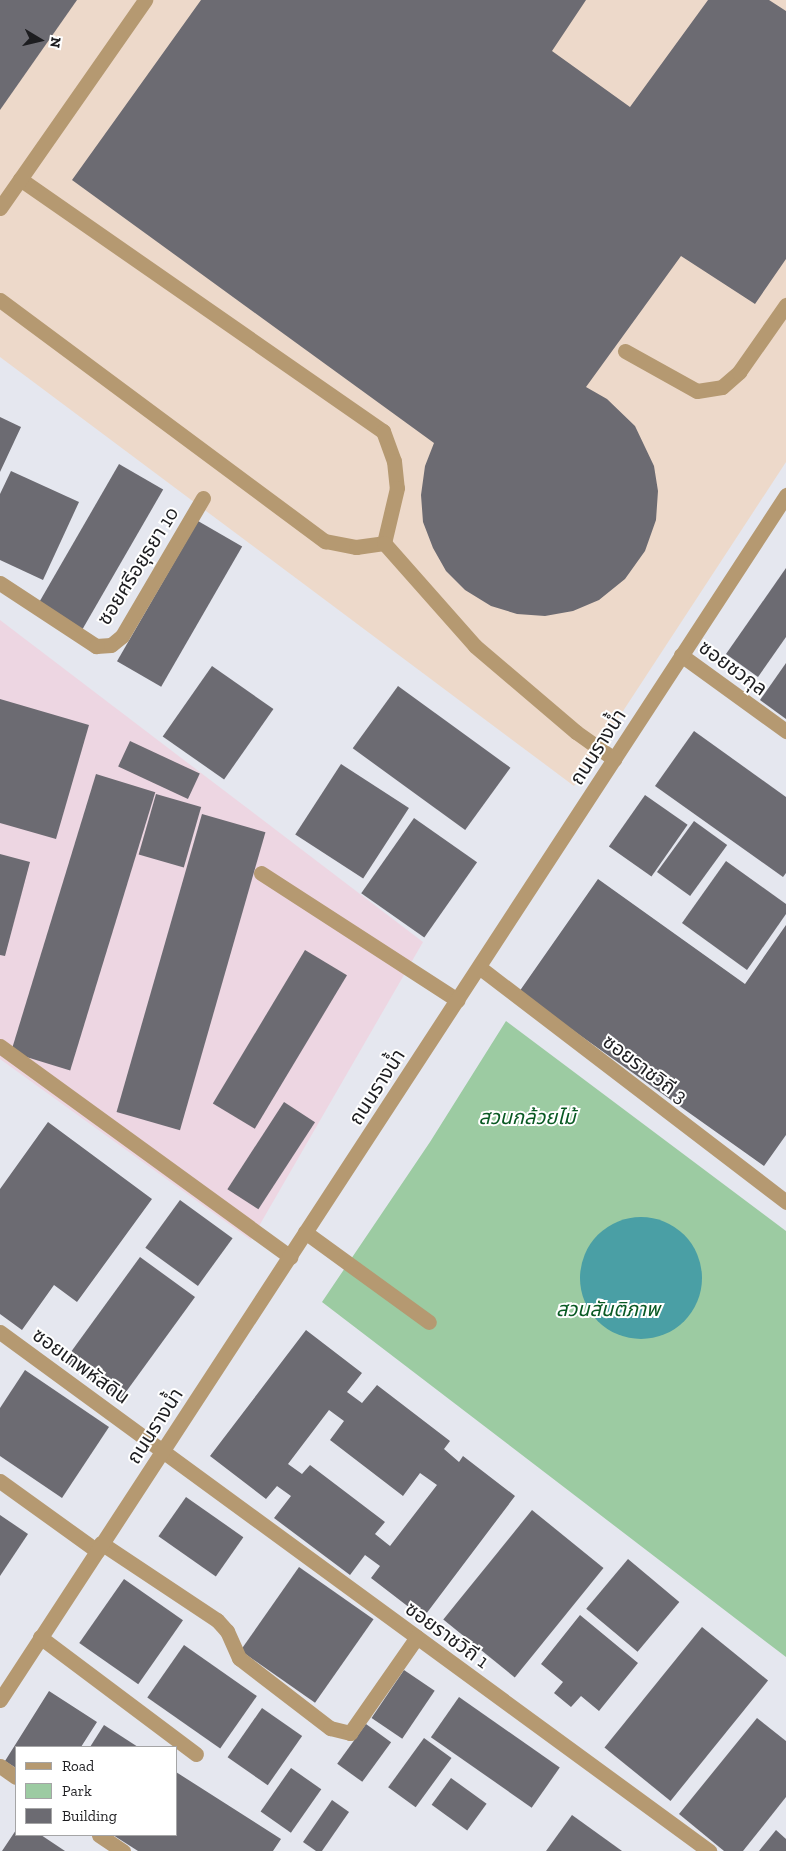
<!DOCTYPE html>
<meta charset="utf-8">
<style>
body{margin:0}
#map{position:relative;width:786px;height:1851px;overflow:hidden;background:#e5e7ef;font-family:"Zilla Slab","Noto Sans Thai",serif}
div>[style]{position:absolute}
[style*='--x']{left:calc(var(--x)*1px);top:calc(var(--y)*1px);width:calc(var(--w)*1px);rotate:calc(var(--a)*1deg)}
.commercial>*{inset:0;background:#edd9ca}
.education>*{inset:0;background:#edd6e2}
.green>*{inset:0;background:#9ccba2}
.water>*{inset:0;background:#4a9fa5}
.round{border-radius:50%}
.building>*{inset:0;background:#6c6b72;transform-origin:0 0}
.minor>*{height:15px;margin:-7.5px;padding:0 7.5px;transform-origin:7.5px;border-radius:7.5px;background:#b59971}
span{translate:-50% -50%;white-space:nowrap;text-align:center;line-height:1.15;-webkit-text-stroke:4px #fff;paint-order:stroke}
.street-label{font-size:20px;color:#1d1d20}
.park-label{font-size:20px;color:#095923;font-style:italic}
.legend{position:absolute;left:15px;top:1746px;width:162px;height:90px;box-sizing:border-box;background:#fff;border:1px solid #a5a5a6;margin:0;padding:6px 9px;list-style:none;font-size:15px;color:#1d1d20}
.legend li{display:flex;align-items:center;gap:10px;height:25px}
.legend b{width:25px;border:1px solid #a5a5a6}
.north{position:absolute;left:15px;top:15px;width:50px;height:50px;-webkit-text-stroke:4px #fff;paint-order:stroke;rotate:99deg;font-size:14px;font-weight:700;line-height:20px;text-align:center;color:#1d1d20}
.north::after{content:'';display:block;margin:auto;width:18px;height:22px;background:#1d1d20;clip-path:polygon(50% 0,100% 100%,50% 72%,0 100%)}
</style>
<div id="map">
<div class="commercial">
<i style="clip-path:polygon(0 0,786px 0,786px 462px,574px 786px,0 357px)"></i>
</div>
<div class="education">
<i style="clip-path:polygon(0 620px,423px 942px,251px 1240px,0 1059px)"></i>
</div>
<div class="green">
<i style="clip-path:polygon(506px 1021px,786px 1231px,786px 1657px,322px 1302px,430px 1142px)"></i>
</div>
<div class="water">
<i class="round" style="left:580px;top:1217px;width:122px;height:122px"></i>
</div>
<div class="building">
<i style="clip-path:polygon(0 0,77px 0,0 110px)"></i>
<i style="clip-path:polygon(201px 0,586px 0,552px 51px,630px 107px,708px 0,769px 0,786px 11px,786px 259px,755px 304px,681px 256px,586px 387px,607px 399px,635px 426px,654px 466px,658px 491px,656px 520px,645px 551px,625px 579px,599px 600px,573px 611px,545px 616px,517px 614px,491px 606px,465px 590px,446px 571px,433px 548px,423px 522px,421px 495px,425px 466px,434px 443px,72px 180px)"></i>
<i style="clip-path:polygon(0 417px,21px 427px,0 472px)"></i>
<i style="left:119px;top:464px;width:51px;height:162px;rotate:30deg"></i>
<i style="clip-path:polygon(11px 471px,79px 502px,43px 580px,0 560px,0 494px)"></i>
<i style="left:198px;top:521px;width:51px;height:162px;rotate:30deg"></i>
<i style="clip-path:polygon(786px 568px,786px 637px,758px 677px,726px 654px)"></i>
<i style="clip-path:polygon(786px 663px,786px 719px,760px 700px)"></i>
<i style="left:212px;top:666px;width:75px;height:86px;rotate:35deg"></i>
<i style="left:398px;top:686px;width:139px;height:77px;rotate:36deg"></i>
<i style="clip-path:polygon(0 699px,89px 725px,56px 839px,0 823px)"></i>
<i style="clip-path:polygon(694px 731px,786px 797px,786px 873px,783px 877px,655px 786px)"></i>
<i style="left:130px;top:741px;width:77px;height:28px;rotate:25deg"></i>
<i style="left:341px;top:764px;width:81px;height:84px;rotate:33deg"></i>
<i style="left:96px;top:774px;width:62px;height:291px;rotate:17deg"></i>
<i style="left:156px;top:794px;width:47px;height:63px;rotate:16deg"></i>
<i style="left:645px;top:795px;width:52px;height:63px;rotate:35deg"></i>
<i style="left:202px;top:814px;width:66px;height:310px;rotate:16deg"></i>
<i style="left:414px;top:818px;width:77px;height:92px;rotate:35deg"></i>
<i style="left:694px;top:821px;width:41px;height:63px;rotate:36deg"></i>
<i style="clip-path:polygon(0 854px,30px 862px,5px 956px,0 955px)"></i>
<i style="clip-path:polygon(726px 861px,786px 904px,786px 914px,747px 970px,682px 923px)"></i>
<i style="clip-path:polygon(598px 879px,745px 984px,786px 925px,786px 1135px,764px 1166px,519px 992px)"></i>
<i style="left:305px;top:950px;width:49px;height:179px;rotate:31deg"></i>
<i style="left:284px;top:1102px;width:37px;height:104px;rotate:33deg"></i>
<i style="clip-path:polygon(48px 1122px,152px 1199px,77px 1302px,54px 1285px,22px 1330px,0 1314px,0 1189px)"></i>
<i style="left:180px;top:1200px;width:65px;height:59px;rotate:36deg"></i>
<i style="left:140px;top:1257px;width:68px;height:129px;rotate:36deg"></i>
<i style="clip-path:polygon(evenodd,306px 1330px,362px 1373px,347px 1392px,362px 1403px,377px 1385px,450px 1441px,444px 1449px,459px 1462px,463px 1456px,515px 1496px,423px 1618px,371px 1578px,380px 1566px,365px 1555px,350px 1575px,274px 1518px,291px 1496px,277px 1486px,266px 1499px,210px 1456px,306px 1330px,329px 1410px,344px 1421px,330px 1440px,403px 1496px,420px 1473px,437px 1485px,390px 1546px,375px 1534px,385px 1522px,310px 1465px,302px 1474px,288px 1464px,329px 1410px)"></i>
<i style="clip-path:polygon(25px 1370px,109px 1427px,62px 1498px,0 1456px,0 1408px)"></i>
<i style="left:186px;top:1497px;width:70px;height:48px;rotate:35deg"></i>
<i style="left:532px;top:1510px;width:92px;height:141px;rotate:39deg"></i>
<i style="clip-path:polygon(0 1515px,28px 1534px,0 1576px)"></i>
<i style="left:628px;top:1559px;width:67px;height:65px;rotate:40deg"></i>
<i style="left:299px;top:1567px;width:91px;height:102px;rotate:35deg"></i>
<i style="left:124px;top:1579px;width:72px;height:78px;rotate:35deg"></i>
<i style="clip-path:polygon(580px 1615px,638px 1663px,599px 1711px,581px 1696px,571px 1707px,554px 1693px,563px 1682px,541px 1664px)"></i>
<i style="left:702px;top:1627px;width:85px;height:155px;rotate:39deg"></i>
<i style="left:184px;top:1645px;width:89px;height:64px;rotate:35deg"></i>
<i style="left:404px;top:1670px;width:37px;height:58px;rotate:34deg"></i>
<i style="clip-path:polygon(49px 1691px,97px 1722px,81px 1747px,16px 1747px,16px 1768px,5px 1761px)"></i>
<i style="left:459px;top:1697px;width:123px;height:49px;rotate:35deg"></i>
<i style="left:262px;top:1708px;width:49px;height:60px;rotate:35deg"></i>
<i style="clip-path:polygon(757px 1718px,786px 1741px,786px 1797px,743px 1851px,724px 1851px,679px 1814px)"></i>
<i style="left:366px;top:1724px;width:31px;height:49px;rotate:36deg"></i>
<i style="clip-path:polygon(104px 1725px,138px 1747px,90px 1747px)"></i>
<i style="left:424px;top:1738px;width:34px;height:61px;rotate:36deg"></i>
<i style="left:291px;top:1768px;width:37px;height:53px;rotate:35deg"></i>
<i style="clip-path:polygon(176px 1772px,281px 1839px,273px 1851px,138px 1851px,113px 1835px,176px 1835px)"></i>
<i style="left:451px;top:1778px;width:44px;height:33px;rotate:36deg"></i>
<i style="clip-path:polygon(332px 1800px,349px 1812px,322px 1851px,316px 1851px,303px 1842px)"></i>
<i style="clip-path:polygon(572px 1815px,622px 1851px,546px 1851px)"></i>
<i style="clip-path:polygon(16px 1830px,16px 1835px,41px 1835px,65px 1851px,2px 1851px)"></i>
<i style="clip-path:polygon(776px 1830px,786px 1839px,786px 1851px,759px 1851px)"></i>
</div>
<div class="minor">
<i style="--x:20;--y:179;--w:442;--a:34.8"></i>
<i style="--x:383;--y:431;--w:32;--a:70"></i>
<i style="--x:394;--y:461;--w:27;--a:84"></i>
<i style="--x:397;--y:488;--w:57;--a:103.3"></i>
<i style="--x:0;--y:208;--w:254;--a:-55.1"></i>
<i style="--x:0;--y:300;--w:405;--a:36.6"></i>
<i style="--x:325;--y:541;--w:32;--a:11"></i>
<i style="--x:356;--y:547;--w:28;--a:-8"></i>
<i style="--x:625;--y:351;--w:82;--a:29.1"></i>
<i style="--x:697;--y:391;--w:25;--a:-9"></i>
<i style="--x:722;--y:387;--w:23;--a:-41"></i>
<i style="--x:739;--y:372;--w:82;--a:-55"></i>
<i style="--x:384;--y:543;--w:137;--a:48.5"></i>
<i style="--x:475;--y:646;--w:133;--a:40.4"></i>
<i style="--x:576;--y:732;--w:47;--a:35.4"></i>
<i style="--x:0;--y:583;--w:115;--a:33.3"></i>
<i style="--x:96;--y:646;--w:15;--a:-4"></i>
<i style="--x:111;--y:645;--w:14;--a:-39"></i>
<i style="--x:122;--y:636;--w:160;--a:-59.6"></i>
<i style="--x:681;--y:655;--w:130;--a:35.9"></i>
<i style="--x:261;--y:873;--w:234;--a:32.9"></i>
<i style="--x:479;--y:967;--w:387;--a:37.4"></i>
<i style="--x:0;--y:1046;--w:359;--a:36"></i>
<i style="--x:305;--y:1232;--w:153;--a:36"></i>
<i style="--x:0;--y:1332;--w:879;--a:36.2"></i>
<i style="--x:0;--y:1481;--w:120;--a:35.8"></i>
<i style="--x:101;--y:1543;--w:139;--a:33.6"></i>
<i style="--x:217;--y:1620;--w:15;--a:48"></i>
<i style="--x:227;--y:1631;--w:30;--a:66"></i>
<i style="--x:239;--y:1658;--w:115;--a:37.6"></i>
<i style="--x:330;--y:1728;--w:21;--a:14"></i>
<i style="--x:350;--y:1733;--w:117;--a:-55.1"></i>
<i style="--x:40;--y:1637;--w:195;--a:36.9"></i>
<i style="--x:0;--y:1700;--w:1439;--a:-56.88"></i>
<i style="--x:0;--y:1766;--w:19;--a:35"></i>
<i style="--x:99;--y:1835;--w:29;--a:34"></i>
</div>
<div class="street-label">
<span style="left:138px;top:566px;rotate:-58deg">ซอยศรีอยุธยา 10</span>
<span style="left:733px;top:668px;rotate:36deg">ซอยชวกุล</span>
<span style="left:598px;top:747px;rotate:-57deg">ถนนรางน้ำ</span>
<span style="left:645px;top:1069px;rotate:37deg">ซอยราชวิถี 3</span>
<span style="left:377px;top:1087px;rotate:-57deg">ถนนรางน้ำ</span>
<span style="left:81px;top:1366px;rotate:36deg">ซอยเทพหัสดิน</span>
<span style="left:155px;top:1426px;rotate:-57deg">ถนนรางน้ำ</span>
<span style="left:447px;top:1635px;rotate:36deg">ซอยราชวิถี 1</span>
</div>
<div class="park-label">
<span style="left:527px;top:1117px">สวนกล้วยไม้</span>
<span style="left:608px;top:1309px">สวนสันติภาพ</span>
</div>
<ul class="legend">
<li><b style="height:6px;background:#b59971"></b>Road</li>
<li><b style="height:14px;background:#9ccba2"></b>Park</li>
<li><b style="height:14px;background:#6c6b72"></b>Building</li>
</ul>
<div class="north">N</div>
</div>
